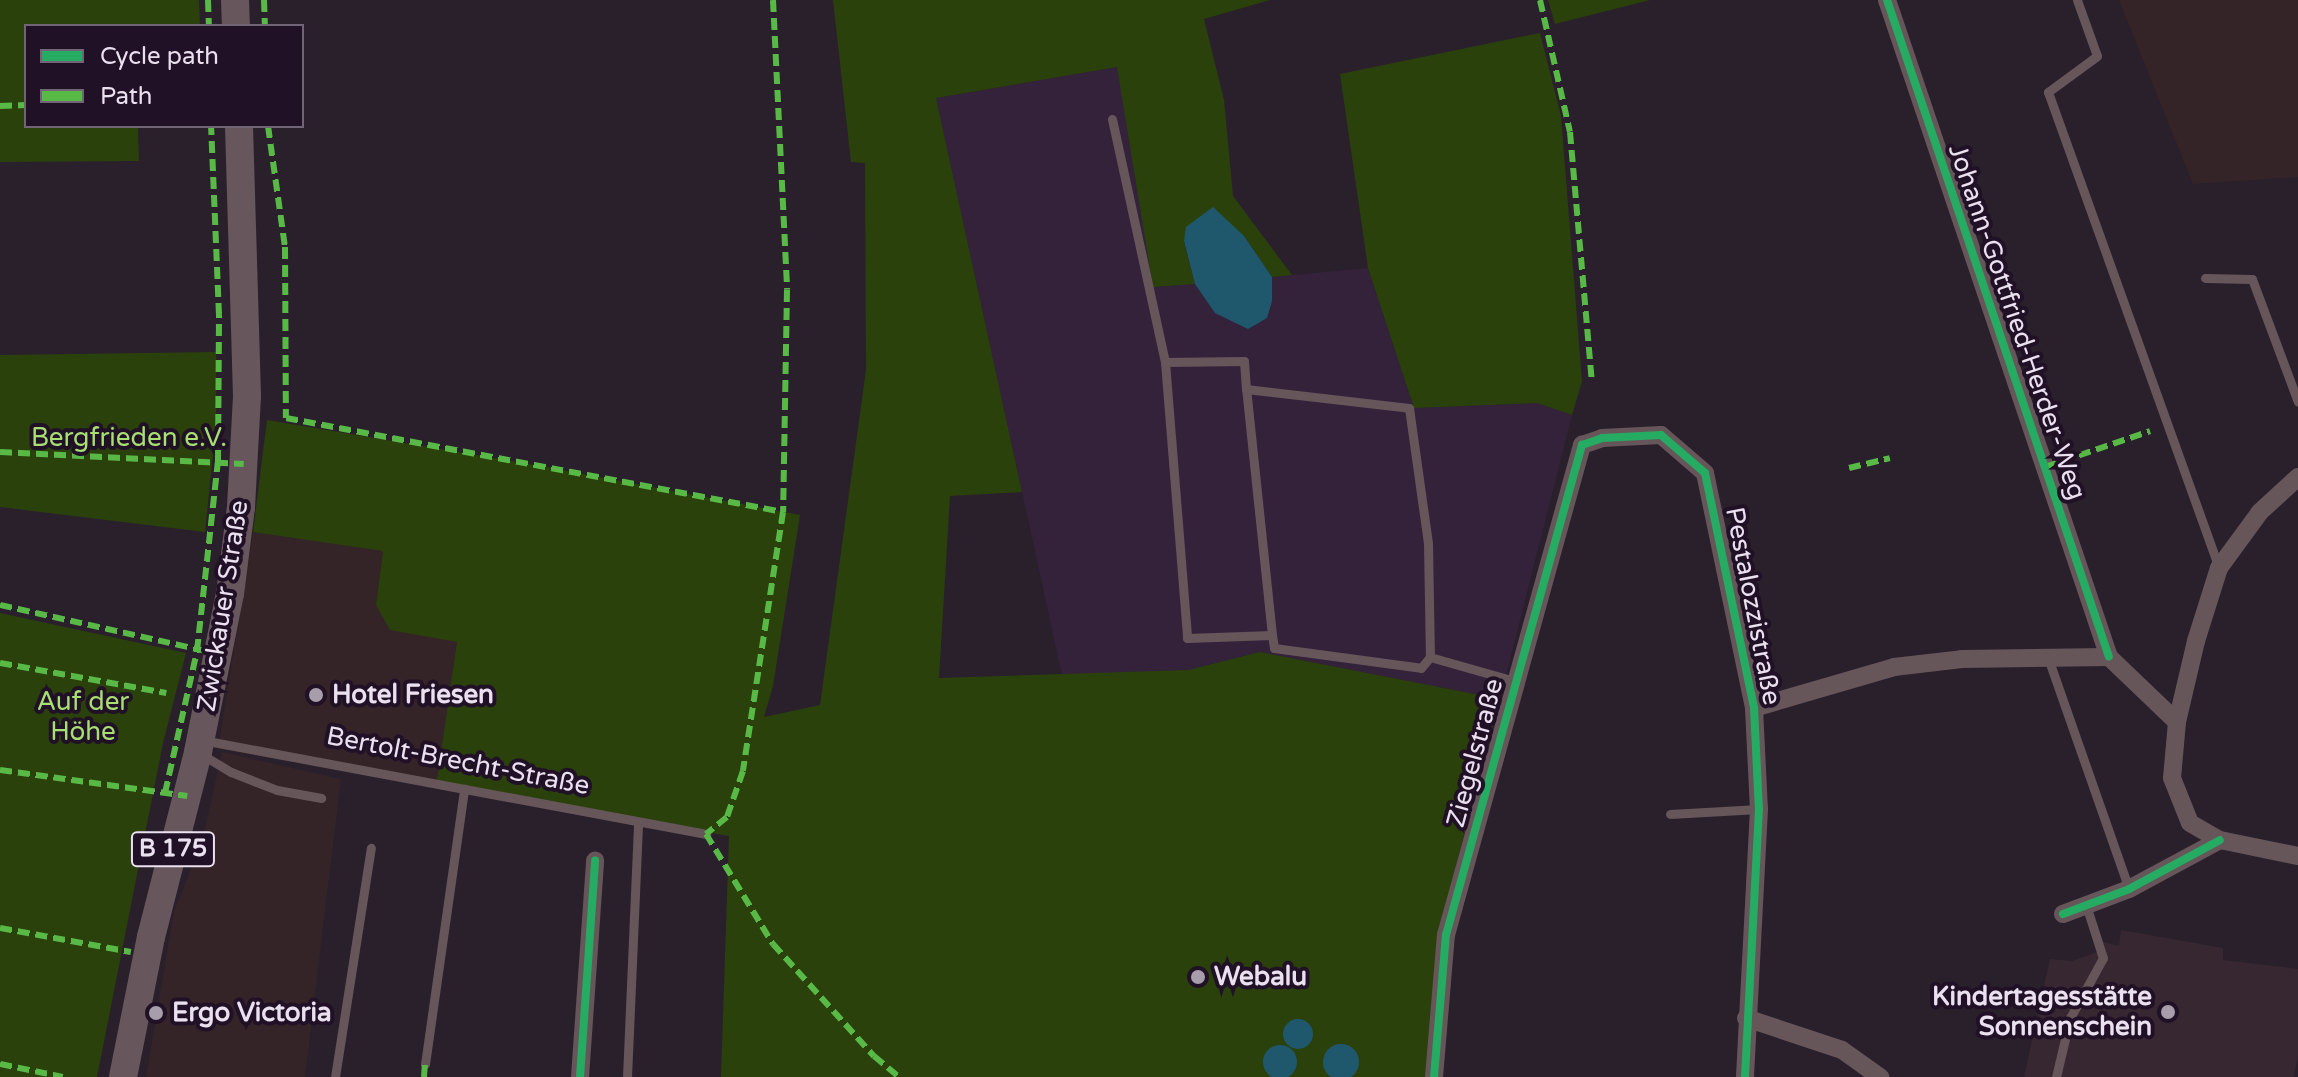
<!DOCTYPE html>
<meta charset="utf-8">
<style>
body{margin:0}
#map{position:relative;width:2298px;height:1077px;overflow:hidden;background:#29202c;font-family:"Varela Round",sans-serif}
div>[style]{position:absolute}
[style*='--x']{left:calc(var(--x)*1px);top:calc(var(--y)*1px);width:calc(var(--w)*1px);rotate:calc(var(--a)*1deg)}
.commercial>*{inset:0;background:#342327}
.built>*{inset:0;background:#34223b}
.education>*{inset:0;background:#372731}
.green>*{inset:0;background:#2b410c}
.water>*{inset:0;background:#1f586d}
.round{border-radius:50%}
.lane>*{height:9px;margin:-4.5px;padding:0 4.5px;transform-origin:4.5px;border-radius:4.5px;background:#66565a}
.street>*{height:18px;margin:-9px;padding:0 9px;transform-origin:9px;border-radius:9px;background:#66565a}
.primary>*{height:28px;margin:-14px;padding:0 14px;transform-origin:14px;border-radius:14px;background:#68565d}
.quiet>*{height:6px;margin-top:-3px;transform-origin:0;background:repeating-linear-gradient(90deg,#58b947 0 12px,transparent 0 18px)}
.cycleway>*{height:8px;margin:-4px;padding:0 4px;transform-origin:4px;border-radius:4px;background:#26ab63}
.dots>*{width:22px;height:22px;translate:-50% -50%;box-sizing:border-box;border:4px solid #211127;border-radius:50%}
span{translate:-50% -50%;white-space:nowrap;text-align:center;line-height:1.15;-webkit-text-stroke:8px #211127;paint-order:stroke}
.shield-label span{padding:2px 6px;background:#211127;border:2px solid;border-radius:6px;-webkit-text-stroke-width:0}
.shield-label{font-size:24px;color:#ebe0ef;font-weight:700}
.street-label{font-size:26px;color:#ebe0ef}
.park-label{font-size:26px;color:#a8df73}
.poi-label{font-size:26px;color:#ebe0ef;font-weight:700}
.left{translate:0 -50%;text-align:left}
.right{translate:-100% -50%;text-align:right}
.legend{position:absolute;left:24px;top:24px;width:280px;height:104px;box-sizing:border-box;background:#211127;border:2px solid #726477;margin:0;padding:10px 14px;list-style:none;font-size:24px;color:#ebe0ef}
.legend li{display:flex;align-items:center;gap:16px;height:40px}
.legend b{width:40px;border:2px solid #726477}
</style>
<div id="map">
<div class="commercial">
<i style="clip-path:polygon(2119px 0,2298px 0,2298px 177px,2193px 184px)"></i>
<i style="clip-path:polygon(253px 532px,383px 551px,376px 605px,457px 642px,436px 786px,218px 749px)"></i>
<i style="clip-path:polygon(222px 752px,341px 779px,305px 1077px,146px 1077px,174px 911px,202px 842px)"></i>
</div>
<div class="built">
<i style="clip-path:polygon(1118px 67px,1153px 287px,1195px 284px,1215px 313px,1272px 301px,1272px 277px,1368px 268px,1414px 408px,1537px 403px,1572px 415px,1500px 699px,1260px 652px,1188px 670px,1062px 675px,936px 98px)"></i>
</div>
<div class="education">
<i style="clip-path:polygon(2121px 930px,2223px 948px,2223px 960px,2298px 969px,2298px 1055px,2294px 1077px,2024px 1077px,2050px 959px,2072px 961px,2100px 951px,2103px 942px,2119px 946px)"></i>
</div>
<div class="green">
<i style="clip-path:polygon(0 0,199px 0,200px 26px,26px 26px,26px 126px,138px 126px,139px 161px,0 162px)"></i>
<i style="clip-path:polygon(833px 0,1270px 0,1204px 19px,1224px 100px,1233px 196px,1292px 275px,1272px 277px,1244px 236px,1184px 242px,1195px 284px,1153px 287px,1117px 67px,936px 98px,1022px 492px,950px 496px,939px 678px,1188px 670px,1260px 652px,1500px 699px,1437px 937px,1427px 1077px,721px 1077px,729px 836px,436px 786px,457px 642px,390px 630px,376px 605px,383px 551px,253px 532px,267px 420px,541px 466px,800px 515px,773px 686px,764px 717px,820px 705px,866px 370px,865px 163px,851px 162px)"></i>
<i style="clip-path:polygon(1548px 0,1650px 0,1555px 24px)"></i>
<i style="clip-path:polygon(1540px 33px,1561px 116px,1582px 381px,1572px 415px,1537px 403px,1414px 408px,1368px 268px,1340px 74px)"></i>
<i style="clip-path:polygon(216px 352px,216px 424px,205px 532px,0 507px,0 355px)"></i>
<i style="clip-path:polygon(0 613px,186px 653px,163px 743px,97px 1077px,0 1077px)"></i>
</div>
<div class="water">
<i style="clip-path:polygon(1213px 207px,1244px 236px,1272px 277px,1272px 301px,1267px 318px,1248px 329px,1215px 313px,1195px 284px,1184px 241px,1186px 227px)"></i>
<i class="round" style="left:1283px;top:1019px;width:30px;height:30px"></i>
<i class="round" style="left:1323px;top:1044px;width:36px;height:36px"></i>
<i class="round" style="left:1263px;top:1045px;width:34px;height:34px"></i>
</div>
<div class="lane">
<i style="--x:2077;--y:0;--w:59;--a:70.3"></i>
<i style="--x:2097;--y:56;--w:61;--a:143.7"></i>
<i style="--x:2048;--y:92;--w:506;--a:70.24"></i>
<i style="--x:1112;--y:119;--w:249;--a:77.7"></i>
<i style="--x:1165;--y:362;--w:277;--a:85.4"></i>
<i style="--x:1187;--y:638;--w:85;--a:-2"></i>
<i style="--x:1272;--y:635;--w:247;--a:-96"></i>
<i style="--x:1246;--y:389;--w:164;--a:6.6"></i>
<i style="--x:1409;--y:408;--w:137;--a:82"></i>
<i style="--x:1428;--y:544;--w:113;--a:89"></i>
<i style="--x:1430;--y:657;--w:88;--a:15.8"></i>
<i style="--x:2205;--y:278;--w:47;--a:1.2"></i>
<i style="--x:2252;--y:279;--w:131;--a:69.5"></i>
<i style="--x:1165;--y:362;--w:79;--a:-0.7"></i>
<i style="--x:1244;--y:361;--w:28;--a:86"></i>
<i style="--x:1272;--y:635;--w:13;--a:81"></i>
<i style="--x:1274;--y:648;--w:148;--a:7.7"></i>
<i style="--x:1421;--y:668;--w:14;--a:-51"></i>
<i style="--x:2047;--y:655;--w:248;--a:70.7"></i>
<i style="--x:202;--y:740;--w:513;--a:10.56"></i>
<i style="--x:201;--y:754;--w:35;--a:31"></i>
<i style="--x:231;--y:772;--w:49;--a:21.4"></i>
<i style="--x:277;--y:790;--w:45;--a:10.3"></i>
<i style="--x:1670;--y:814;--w:89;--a:-3.2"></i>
<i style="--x:425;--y:1064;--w:278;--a:-81.9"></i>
<i style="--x:335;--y:1077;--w:232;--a:-81.1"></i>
<i style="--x:627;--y:1077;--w:255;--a:-87.5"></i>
<i style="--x:2056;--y:1077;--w:61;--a:-76.7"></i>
<i style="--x:2070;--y:1018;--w:68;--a:-61.2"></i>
<i style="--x:2103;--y:958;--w:56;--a:-107.8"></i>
</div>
<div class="street">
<i style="--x:1887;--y:0;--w:693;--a:71.33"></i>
<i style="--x:2298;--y:477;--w:52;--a:137.4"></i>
<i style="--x:2260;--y:512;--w:69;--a:126.2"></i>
<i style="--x:2219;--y:568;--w:77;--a:107.5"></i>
<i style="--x:2196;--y:641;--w:83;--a:103.2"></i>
<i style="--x:2177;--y:722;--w:56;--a:95.1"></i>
<i style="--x:2172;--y:778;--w:48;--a:68.2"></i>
<i style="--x:2190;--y:823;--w:34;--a:30"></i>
<i style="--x:2220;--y:840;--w:80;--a:11.6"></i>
<i style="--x:1754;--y:708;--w:146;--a:-16.3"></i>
<i style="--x:1894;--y:667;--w:68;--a:-6.7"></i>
<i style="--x:1962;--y:659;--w:147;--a:-0.8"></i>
<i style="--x:2109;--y:657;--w:94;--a:43.7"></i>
<i style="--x:2063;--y:914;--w:71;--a:-20.7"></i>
<i style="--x:2129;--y:889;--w:103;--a:-28.3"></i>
<i style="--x:1746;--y:1018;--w:101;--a:18.4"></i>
<i style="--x:1842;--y:1050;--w:47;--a:35.4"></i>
<i style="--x:580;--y:1077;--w:217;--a:-86"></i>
<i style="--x:1434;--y:1077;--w:143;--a:-85.2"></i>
<i style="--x:1446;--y:935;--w:509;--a:-74.49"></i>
<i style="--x:1582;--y:445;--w:21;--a:-19"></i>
<i style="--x:1602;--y:438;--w:59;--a:-2.9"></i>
<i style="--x:1661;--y:435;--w:58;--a:40.8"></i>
<i style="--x:1705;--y:473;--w:240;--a:78.2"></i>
<i style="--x:1754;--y:708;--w:101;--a:87.2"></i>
<i style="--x:1759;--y:809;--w:268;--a:93"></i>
</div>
<div class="primary">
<i style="--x:235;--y:0;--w:26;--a:88"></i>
<i style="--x:123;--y:1077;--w:143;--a:-78.7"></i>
<i style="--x:151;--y:937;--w:191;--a:-75.7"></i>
<i style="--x:198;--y:752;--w:161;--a:-78.6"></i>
<i style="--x:230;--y:594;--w:88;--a:-82.8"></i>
<i style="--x:241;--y:507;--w:111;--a:-86.9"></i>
<i style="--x:247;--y:396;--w:270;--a:-91.7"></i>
</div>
<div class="quiet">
<i style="--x:208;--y:0;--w:26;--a:88"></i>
<i style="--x:264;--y:0;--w:26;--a:88"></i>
<i style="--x:773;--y:0;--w:290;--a:87.2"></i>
<i style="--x:787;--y:290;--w:222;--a:91"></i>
<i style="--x:783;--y:512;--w:262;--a:98.8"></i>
<i style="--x:743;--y:771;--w:49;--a:109.2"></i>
<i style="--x:727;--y:817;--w:27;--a:141"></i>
<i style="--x:706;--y:834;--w:129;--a:58.7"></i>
<i style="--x:773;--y:944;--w:151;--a:48"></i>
<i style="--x:874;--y:1056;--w:33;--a:40"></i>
<i style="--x:1540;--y:0;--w:135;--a:77.2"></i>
<i style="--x:1570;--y:132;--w:251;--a:85"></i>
<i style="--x:0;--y:106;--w:26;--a:-2"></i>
<i style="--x:268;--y:126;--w:122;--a:82"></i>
<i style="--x:285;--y:247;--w:171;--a:89.7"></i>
<i style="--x:286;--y:418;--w:506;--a:10.71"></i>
<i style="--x:0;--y:452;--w:244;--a:2.8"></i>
<i style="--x:2045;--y:467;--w:111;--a:-18.9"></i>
<i style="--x:1849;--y:468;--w:42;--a:-13.7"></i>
<i style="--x:0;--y:605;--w:225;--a:12.6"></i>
<i style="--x:0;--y:663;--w:169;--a:10.2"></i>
<i style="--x:0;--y:770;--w:189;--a:7.9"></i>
<i style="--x:165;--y:793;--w:146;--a:-77.3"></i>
<i style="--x:197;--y:651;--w:190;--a:-83.7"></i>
<i style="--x:218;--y:462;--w:147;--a:-89.6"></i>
<i style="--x:219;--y:315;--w:189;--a:-92.4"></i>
<i style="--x:0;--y:928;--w:133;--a:10.4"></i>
<i style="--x:0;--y:1064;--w:64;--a:11.7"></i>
<i style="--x:424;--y:1077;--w:13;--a:-86"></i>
</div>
<div class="cycleway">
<i style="--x:1887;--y:0;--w:693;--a:71.33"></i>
<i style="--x:2063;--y:914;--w:71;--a:-20.7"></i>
<i style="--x:2129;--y:889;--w:103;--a:-28.3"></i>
<i style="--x:580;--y:1077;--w:217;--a:-86"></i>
<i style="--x:1434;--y:1077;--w:143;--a:-85.2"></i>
<i style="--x:1446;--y:935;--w:509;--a:-74.49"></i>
<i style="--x:1582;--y:445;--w:21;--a:-19"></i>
<i style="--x:1602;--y:438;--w:59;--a:-2.9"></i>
<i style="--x:1661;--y:435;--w:58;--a:40.8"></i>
<i style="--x:1705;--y:473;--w:240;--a:78.2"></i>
<i style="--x:1754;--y:708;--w:101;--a:87.2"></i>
<i style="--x:1759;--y:809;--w:268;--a:93"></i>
</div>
<div class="dots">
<i style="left:316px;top:695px;background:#a79dab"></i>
<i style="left:1198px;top:977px;background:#a79dab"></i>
<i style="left:2168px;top:1012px;background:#a79dab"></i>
<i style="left:156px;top:1013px;background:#a79dab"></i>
</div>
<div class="shield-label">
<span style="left:173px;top:849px">B 175</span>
</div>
<div class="street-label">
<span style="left:2017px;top:322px;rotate:71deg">Johann-Gottfried-Herder-Weg</span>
<span style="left:223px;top:606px;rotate:-81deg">Zwickauer Straße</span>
<span style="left:1753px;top:606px;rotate:79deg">Pestalozzistraße</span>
<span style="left:1475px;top:753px;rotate:-75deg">Ziegelstraße</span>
<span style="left:458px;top:761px;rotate:11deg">Bertolt-Brecht-Straße</span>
</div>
<div class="park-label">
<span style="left:129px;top:438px">Bergfrieden e.V.</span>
<span style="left:83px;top:717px">Auf der<br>Höhe</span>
</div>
<div class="poi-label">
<span class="left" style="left:332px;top:695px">Hotel Friesen</span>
<span class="left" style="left:1214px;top:977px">Webalu</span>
<span class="right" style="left:2152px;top:1012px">Kindertagesstätte<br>Sonnenschein</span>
<span class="left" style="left:172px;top:1013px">Ergo Victoria</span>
</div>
<ul class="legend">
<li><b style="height:10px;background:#26ab63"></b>Cycle path</li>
<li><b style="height:10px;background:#58b947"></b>Path</li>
</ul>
</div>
